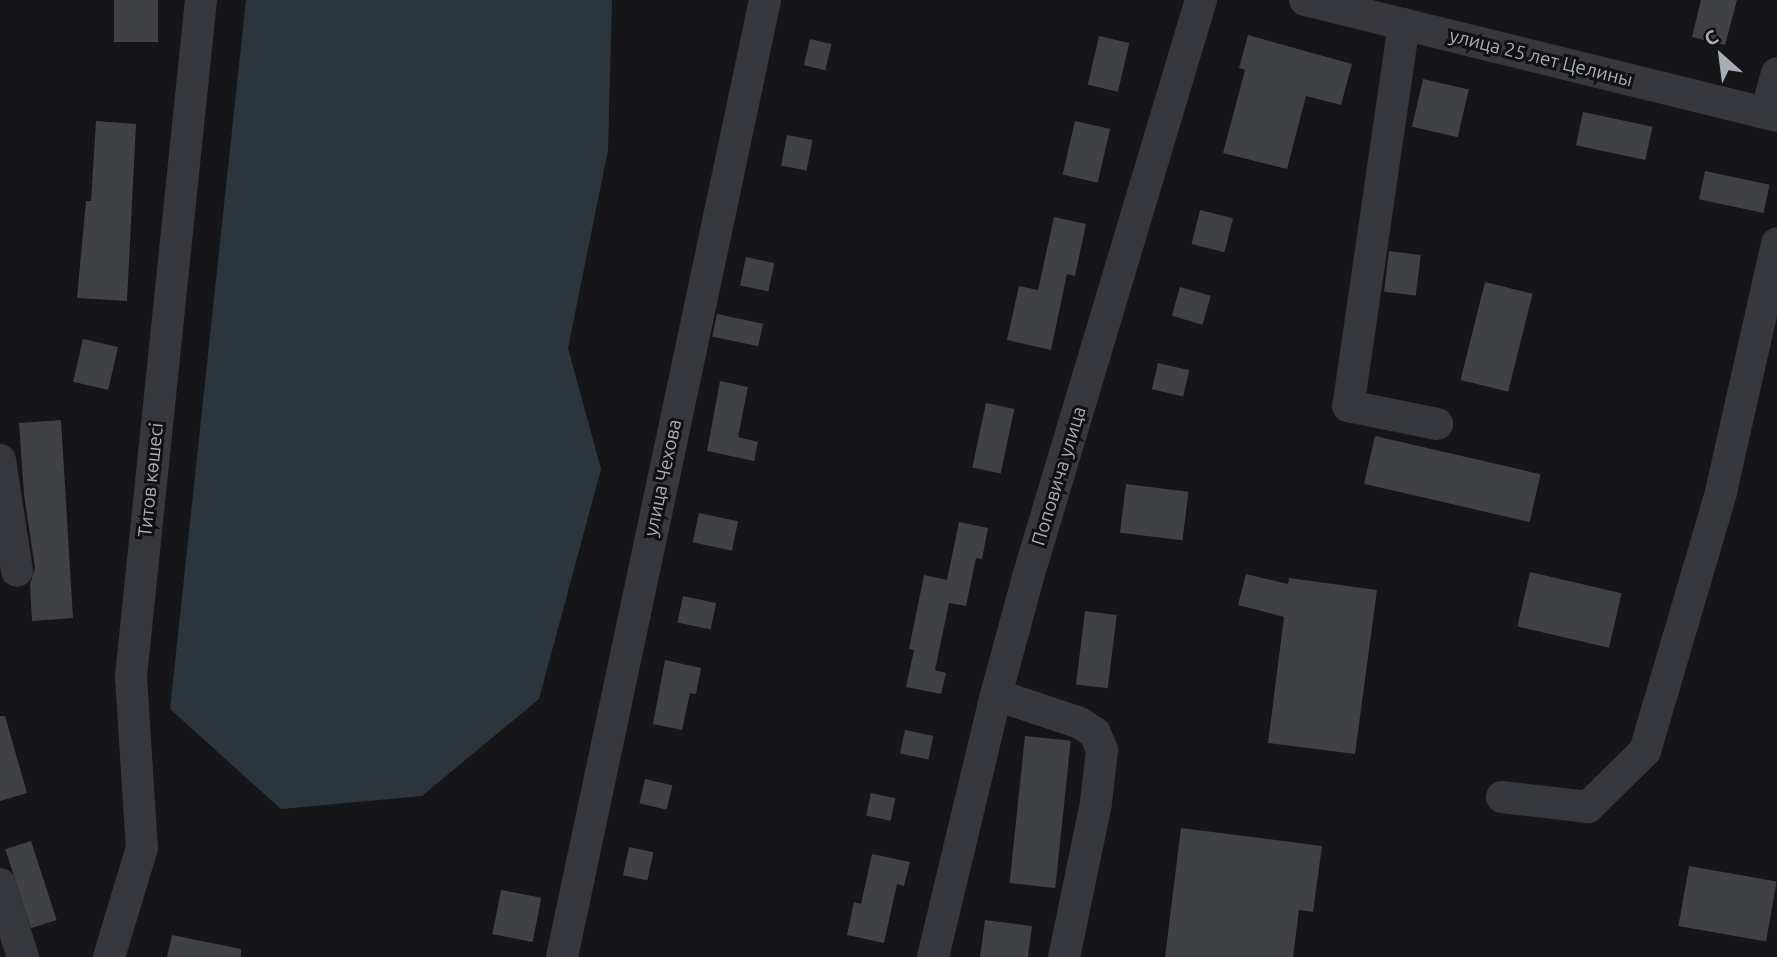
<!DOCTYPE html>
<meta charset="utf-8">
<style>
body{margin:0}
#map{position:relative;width:1777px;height:957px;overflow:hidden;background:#161618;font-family:Ubuntu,sans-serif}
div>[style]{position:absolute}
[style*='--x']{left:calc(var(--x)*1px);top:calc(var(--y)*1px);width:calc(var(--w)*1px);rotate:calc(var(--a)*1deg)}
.water>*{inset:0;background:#2c353c}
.building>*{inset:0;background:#404145;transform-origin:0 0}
.minor>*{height:32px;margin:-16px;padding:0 16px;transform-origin:16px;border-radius:16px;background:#37383d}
span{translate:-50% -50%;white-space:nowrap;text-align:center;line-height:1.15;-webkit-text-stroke:6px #111113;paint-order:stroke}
.street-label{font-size:19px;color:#a8adb8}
.north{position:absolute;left:1686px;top:21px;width:70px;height:70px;-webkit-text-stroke:5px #111113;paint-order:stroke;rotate:332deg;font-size:19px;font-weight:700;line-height:28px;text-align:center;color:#a8adb8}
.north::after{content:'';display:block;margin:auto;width:24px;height:32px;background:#a8adb8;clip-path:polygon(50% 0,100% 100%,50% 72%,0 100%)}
</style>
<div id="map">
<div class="water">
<i style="clip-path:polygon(246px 0,612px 0,608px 150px,568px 348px,601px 469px,539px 699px,422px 796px,281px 809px,170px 709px)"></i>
</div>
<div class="building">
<i style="left:114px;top:0;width:44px;height:42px"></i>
<i style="clip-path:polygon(1701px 0,1737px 0,1725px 45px,1692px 37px)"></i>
<i style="clip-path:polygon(1248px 35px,1352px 64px,1341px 105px,1306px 96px,1287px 169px,1223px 153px,1245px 70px,1239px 68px)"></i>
<i style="left:1099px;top:36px;width:31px;height:50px;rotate:13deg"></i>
<i style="left:810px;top:39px;width:22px;height:27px;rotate:13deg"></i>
<i style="left:1423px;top:79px;width:47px;height:49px;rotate:13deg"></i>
<i style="left:1583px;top:112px;width:71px;height:34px;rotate:12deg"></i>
<i style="clip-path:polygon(96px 121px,136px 124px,127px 301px,77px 298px,86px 201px,91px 201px)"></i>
<i style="left:1075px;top:121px;width:36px;height:55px;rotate:13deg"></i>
<i style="left:787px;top:135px;width:26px;height:31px;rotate:11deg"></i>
<i style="left:1705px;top:171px;width:66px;height:29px;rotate:12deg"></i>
<i style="left:1200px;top:210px;width:34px;height:35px;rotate:14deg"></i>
<i style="clip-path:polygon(1054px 217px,1086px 224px,1075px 276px,1067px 274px,1051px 350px,1007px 340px,1019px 286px,1038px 290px)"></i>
<i style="left:1389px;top:251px;width:32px;height:41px;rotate:7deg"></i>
<i style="left:746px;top:257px;width:29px;height:29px;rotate:12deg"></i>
<i style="left:1485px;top:282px;width:49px;height:101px;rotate:14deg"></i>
<i style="left:1180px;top:287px;width:32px;height:30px;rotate:16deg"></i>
<i style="left:717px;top:314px;width:47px;height:23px;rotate:12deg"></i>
<i style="left:83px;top:339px;width:36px;height:44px;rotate:13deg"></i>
<i style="left:1158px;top:363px;width:32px;height:27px;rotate:13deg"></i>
<i style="clip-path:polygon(720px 381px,748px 387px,738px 437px,758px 442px,754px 461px,707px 451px)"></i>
<i style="left:986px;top:403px;width:29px;height:66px;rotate:12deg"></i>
<i style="clip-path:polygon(61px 420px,73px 618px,32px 621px,30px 584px,35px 568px,24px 494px,19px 423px)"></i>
<i style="left:1375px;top:436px;width:170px;height:49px;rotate:13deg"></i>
<i style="left:1126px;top:484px;width:63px;height:49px;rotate:7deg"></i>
<i style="left:699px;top:513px;width:40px;height:30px;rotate:12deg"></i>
<i style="clip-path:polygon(959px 522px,988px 528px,982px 559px,976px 558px,966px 606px,949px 603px,935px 670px,946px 673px,941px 694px,906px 687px,914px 650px,909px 649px,924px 575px,947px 580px)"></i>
<i style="left:1530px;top:572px;width:94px;height:56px;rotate:13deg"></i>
<i style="clip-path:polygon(1246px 574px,1288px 584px,1289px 578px,1377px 590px,1355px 754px,1268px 743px,1284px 617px,1238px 605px)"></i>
<i style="left:683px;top:596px;width:34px;height:27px;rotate:12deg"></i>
<i style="left:1085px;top:611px;width:32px;height:74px;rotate:7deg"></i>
<i style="clip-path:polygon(665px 660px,701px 668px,696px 694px,690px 693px,682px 730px,653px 724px)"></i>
<i style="clip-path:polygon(0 716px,5px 716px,27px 793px,0 801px)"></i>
<i style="left:905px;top:730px;width:29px;height:24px;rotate:12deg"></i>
<i style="left:1025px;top:736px;width:46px;height:148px;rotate:6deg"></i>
<i style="left:645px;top:779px;width:28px;height:25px;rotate:13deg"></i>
<i style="left:871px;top:793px;width:25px;height:23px;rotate:12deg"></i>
<i style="clip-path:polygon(1181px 828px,1322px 846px,1313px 912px,1299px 910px,1293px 957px,1165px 957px)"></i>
<i style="left:31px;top:841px;width:83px;height:27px;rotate:72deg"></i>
<i style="left:629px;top:847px;width:25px;height:29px;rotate:12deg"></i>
<i style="clip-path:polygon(872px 854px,910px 862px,904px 886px,897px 884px,884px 943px,847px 935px,854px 902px,861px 904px)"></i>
<i style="left:1689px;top:866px;width:89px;height:61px;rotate:10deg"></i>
<i style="left:501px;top:890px;width:41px;height:45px;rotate:11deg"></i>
<i style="clip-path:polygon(985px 920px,1032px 926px,1028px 957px,980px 957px)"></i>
<i style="clip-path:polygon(172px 935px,241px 949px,241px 957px,167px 957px)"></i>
</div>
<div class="minor">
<i style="--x:1305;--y:0;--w:486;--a:13.8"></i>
<i style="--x:1404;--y:24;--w:386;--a:98.3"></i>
<i style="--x:1348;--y:406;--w:91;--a:11.4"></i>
<i style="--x:1766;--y:113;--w:41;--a:-74.6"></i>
<i style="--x:0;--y:460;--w:112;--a:81.3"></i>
<i style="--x:996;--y:695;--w:89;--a:18.4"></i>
<i style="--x:1080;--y:723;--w:18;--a:34"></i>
<i style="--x:1095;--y:733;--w:18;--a:68"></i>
<i style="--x:1102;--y:750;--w:53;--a:96.5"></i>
<i style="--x:1096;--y:803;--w:157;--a:101.7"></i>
<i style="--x:1502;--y:797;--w:87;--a:6.6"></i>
<i style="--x:1588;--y:807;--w:80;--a:-44.5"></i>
<i style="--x:1645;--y:751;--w:270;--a:-73.6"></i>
<i style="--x:1721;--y:492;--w:255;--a:-77.3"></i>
<i style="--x:0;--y:884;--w:77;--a:72.5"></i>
<i style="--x:109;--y:957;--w:114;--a:-73.2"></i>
<i style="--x:142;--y:848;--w:172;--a:-93.7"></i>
<i style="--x:131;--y:676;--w:680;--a:-84.09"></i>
<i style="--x:562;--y:957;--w:978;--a:-78.02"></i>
<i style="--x:933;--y:957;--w:269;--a:-76.5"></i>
<i style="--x:996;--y:695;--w:122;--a:-74.8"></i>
<i style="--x:1028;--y:577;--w:602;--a:-73.31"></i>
</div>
<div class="street-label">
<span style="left:1541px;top:58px;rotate:14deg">улица 25 лет Целины</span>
<span style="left:1059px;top:476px;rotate:-73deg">Поповича улица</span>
<span style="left:663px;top:478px;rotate:-78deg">улица Чехова</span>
<span style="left:151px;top:480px;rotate:-84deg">Титов көшесі</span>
</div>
<div class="north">С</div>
</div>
